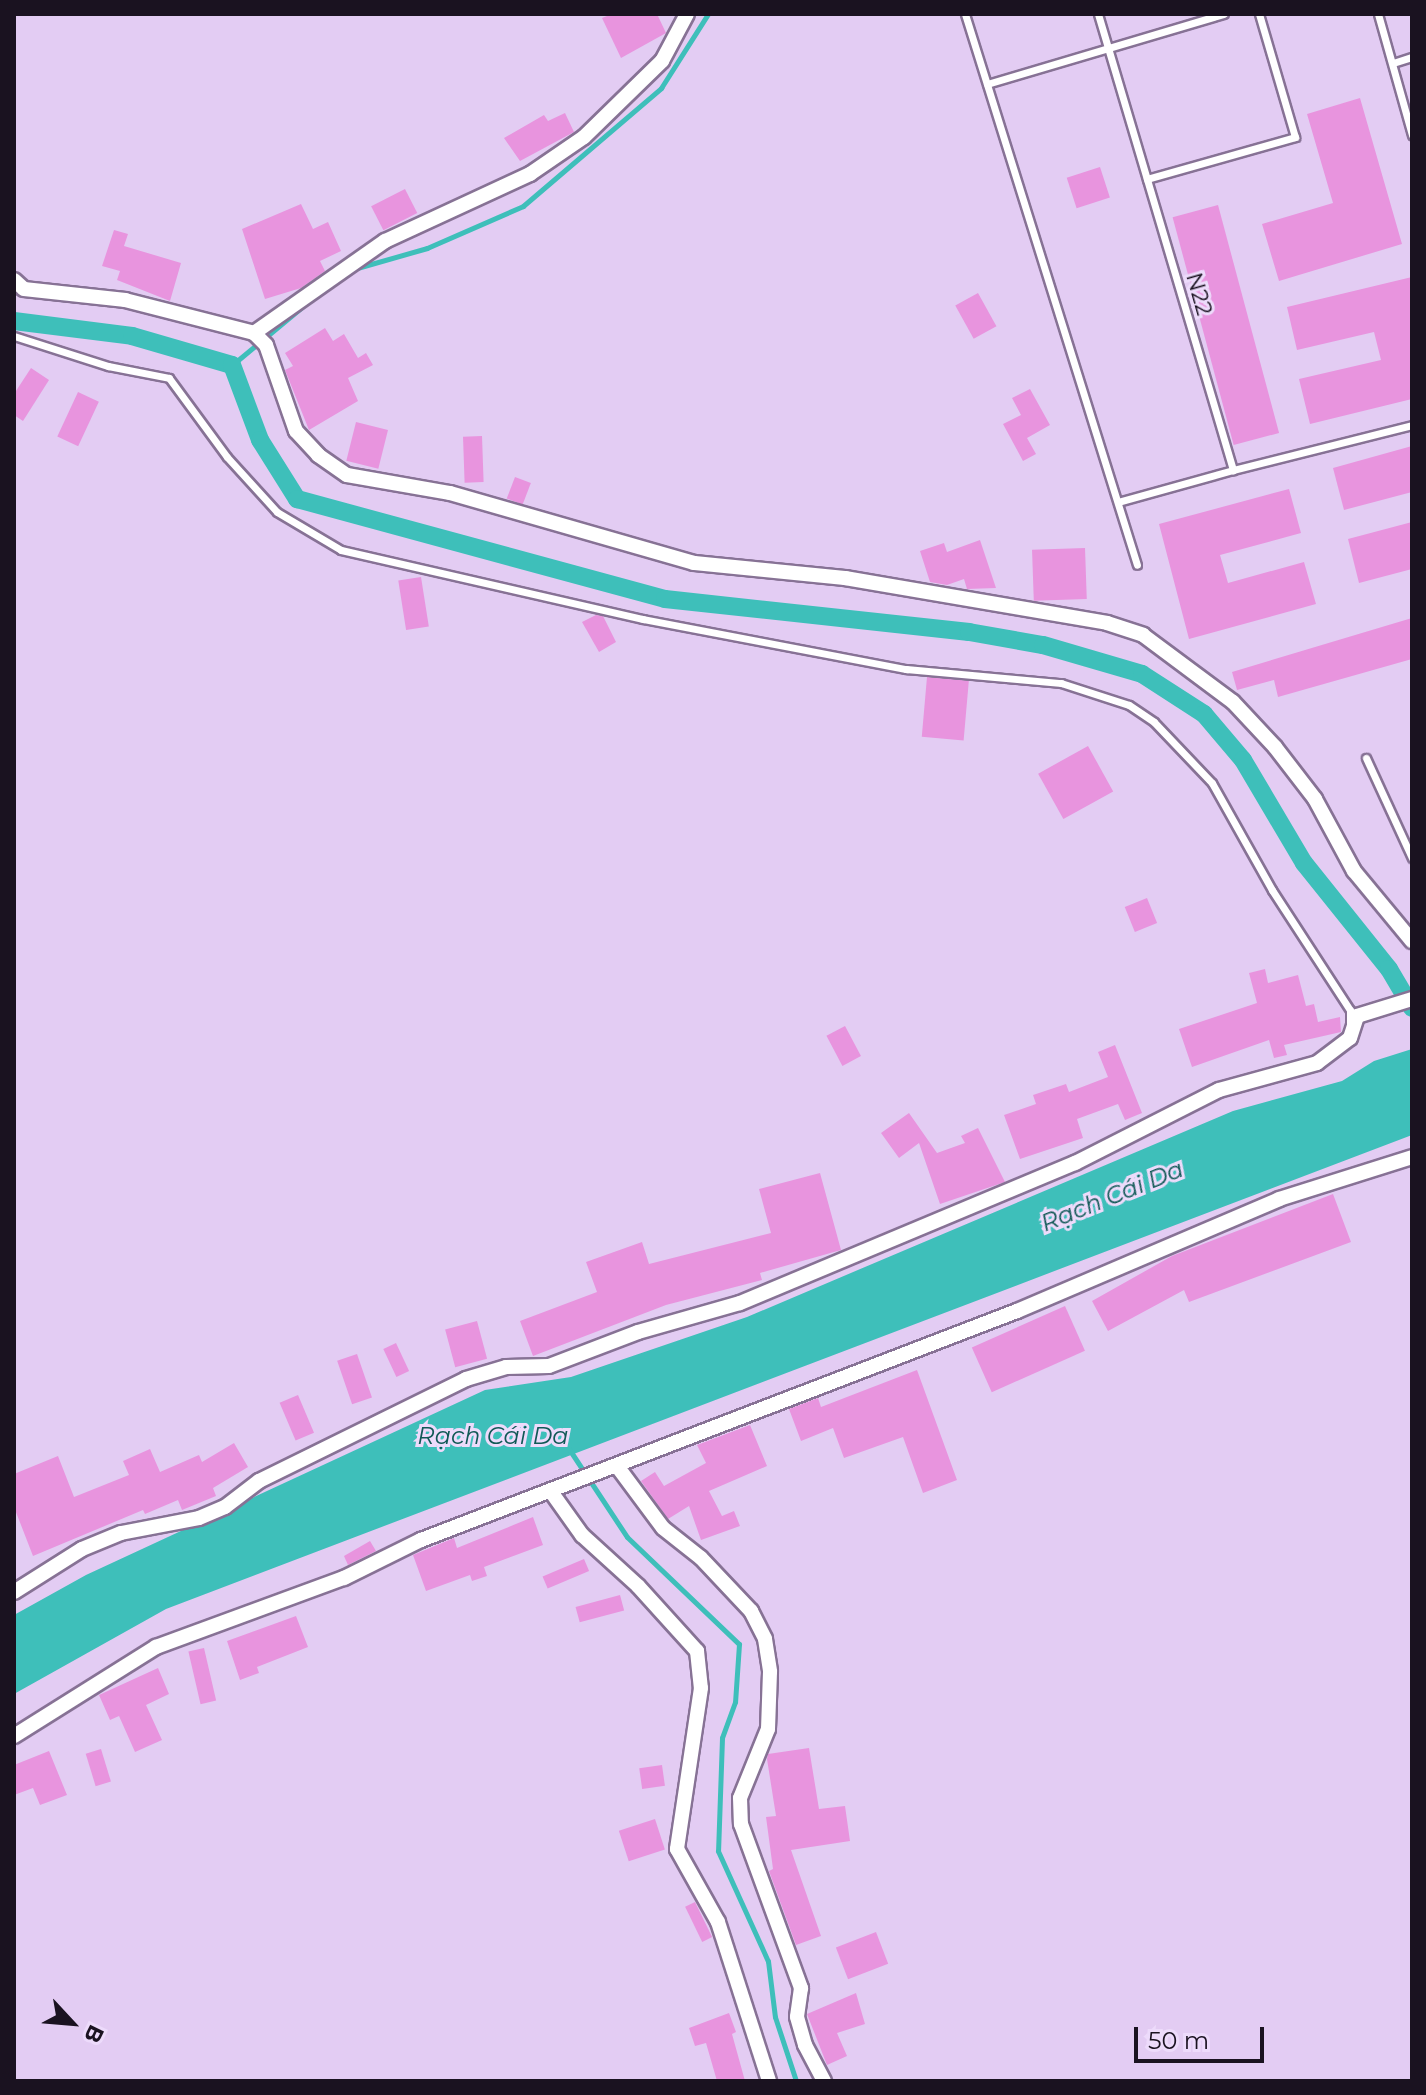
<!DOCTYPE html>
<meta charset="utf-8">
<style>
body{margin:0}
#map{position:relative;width:1426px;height:2095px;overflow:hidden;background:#e3ccf3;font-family:Montserrat,sans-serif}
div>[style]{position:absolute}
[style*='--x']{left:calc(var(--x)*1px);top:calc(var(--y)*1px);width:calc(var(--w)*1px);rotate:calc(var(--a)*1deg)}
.water>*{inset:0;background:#3ebfba}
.stream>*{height:5px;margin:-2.5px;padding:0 2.5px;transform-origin:2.5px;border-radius:2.5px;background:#3ebfba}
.canal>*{height:18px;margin:-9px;padding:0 9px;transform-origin:9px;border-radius:9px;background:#3ebfba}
.building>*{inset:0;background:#e894de;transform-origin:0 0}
.roads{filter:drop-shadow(2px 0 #877295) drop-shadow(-2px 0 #877295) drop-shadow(0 2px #877295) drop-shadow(0 -2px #877295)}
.lane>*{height:7px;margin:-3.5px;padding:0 3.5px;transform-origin:3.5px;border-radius:3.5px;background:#fff}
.street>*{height:14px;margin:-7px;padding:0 7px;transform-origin:7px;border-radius:7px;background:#fff}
span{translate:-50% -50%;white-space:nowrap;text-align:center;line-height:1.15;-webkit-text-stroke:6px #eddbfb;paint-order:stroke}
.street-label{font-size:22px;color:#1a1220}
.water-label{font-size:24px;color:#105956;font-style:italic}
.frame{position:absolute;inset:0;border:16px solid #1a1220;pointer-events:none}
.north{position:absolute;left:32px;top:1983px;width:80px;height:80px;-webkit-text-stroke:6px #eddbfb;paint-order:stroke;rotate:116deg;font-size:22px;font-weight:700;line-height:32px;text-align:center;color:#1a1220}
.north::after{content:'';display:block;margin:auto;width:28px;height:36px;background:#1a1220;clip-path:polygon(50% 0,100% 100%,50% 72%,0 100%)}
.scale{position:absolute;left:1134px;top:2027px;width:130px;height:36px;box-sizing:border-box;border:4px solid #1a1220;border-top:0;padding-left:10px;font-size:24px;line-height:28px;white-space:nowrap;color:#1a1220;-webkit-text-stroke:6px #eddbfb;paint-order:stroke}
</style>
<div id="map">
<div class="water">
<i style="clip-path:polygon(1412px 1049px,1412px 1135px,166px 1609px,14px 1694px,14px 1615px,86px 1575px,485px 1390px,571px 1377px,747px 1317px,1233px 1111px,1342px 1081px,1374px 1061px)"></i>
</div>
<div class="stream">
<i style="--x:357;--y:268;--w:73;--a:-15.9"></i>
<i style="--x:427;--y:248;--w:105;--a:-23.6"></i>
<i style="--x:523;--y:206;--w:182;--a:-40.5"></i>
<i style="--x:661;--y:88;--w:88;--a:-57.6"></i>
<i style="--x:232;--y:365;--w:92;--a:-39.7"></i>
<i style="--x:569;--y:1449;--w:105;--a:56.6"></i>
<i style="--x:627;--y:1537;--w:155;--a:43.7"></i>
<i style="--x:739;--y:1644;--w:58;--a:93.9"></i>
<i style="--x:735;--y:1702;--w:38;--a:110"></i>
<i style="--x:722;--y:1738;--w:113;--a:92"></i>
<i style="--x:718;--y:1851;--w:121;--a:65.6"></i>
<i style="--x:768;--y:1961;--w:56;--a:82.9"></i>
<i style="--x:775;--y:2017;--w:67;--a:71.8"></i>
</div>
<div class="canal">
<i style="--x:14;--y:321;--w:119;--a:7.2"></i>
<i style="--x:132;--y:336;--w:104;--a:16.2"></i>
<i style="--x:232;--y:365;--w:80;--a:69.5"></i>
<i style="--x:260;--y:440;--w:70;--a:57.9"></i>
<i style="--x:297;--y:499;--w:381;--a:15.2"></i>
<i style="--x:665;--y:599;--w:306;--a:6.2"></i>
<i style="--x:969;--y:632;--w:75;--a:10"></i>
<i style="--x:1043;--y:645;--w:103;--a:16.3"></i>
<i style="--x:1142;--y:674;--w:74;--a:32.8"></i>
<i style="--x:1204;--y:714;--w:60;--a:49.7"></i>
<i style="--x:1243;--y:760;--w:120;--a:59.4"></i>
<i style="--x:1304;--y:863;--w:136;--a:51.3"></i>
<i style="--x:1389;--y:969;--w:45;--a:59.5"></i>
</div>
<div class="building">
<i style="clip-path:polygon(612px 14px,657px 14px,666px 33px,621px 58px,602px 18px)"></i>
<i style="clip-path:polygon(1360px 98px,1402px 244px,1279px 281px,1262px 224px,1333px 203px,1307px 114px)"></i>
<i style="clip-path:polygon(565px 113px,574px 132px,520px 161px,504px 138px,544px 115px,548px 121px)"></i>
<i style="left:1100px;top:167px;width:32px;height:35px;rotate:72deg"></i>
<i style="left:405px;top:189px;width:27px;height:38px;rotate:63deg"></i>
<i style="clip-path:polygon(301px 204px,313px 229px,328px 222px,341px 251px,320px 261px,325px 271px,301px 288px,265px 299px,242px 229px)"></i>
<i style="left:1218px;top:205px;width:236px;height:47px;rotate:75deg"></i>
<i style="clip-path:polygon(114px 230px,128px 234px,124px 246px,181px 263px,170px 301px,117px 280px,120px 271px,102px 266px)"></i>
<i style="clip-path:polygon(1412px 277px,1412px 399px,1310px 424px,1299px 379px,1381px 360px,1374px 332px,1297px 350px,1287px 307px)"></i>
<i style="left:978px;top:293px;width:38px;height:26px;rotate:61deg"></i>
<i style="clip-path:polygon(325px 328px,333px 341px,344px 334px,358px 358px,366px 353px,373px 365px,348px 378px,358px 401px,309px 430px,285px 370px,293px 366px,285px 353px)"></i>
<i style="clip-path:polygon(31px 368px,49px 380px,23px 421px,14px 415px,14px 394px)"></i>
<i style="clip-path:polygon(1030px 389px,1050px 425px,1027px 438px,1036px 454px,1023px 461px,1003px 424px,1021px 415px,1012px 398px)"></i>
<i style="left:78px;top:392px;width:23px;height:49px;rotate:25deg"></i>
<i style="left:356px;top:422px;width:33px;height:40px;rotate:14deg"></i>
<i style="left:482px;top:436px;width:46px;height:19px;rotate:88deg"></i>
<i style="clip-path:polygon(1412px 446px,1412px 492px,1344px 510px,1333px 468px)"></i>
<i style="left:515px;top:477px;width:17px;height:23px;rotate:21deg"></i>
<i style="clip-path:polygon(1289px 489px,1301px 533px,1220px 555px,1228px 583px,1304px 562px,1316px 604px,1189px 639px,1159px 524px)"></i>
<i style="clip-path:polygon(1412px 522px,1412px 569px,1359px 583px,1348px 539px)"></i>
<i style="clip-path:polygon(980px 540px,996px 588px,967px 589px,964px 579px,947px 585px,930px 582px,920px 551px,944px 543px,947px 552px)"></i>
<i style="left:1085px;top:548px;width:51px;height:53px;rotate:88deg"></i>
<i style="left:421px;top:577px;width:50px;height:23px;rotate:81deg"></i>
<i style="clip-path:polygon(596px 615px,603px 616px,616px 642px,599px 652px,582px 622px)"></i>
<i style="clip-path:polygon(1412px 618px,1412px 659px,1278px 697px,1274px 680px,1237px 690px,1232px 672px)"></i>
<i style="left:927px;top:677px;width:42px;height:60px;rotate:5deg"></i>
<i style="left:1088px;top:746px;width:52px;height:57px;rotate:61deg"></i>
<i style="left:1147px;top:898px;width:27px;height:24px;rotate:68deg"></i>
<i style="clip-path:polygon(1265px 969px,1268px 983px,1298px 975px,1306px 1006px,1314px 1004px,1318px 1022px,1340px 1017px,1341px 1032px,1284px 1045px,1287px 1055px,1274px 1058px,1269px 1040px,1192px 1067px,1179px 1029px,1257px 1003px,1249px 973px)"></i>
<i style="left:845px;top:1026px;width:34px;height:21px;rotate:62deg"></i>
<i style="clip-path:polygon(1115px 1045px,1142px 1113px,1125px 1120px,1118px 1104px,1077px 1119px,1083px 1138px,1020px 1159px,1004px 1115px,1036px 1104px,1033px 1095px,1066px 1084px,1069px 1092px,1108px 1077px,1098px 1052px)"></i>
<i style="clip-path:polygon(909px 1113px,937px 1153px,965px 1143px,961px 1136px,978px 1128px,1005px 1182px,940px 1204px,919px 1143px,899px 1158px,881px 1133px)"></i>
<i style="clip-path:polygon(820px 1173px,841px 1250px,760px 1273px,762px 1280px,666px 1305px,533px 1356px,520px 1321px,597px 1292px,586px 1262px,642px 1242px,649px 1264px,771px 1233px,759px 1189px)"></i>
<i style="clip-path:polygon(1333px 1194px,1351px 1242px,1189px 1302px,1184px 1290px,1108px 1331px,1092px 1301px,1172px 1256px)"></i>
<i style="left:1065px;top:1306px;width:49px;height:102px;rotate:66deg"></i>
<i style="left:477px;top:1321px;width:39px;height:33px;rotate:75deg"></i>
<i style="left:396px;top:1343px;width:31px;height:14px;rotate:65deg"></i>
<i style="left:357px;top:1354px;width:46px;height:21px;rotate:71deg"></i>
<i style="clip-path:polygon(917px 1370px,957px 1480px,923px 1493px,903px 1437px,844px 1458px,833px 1428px,801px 1441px,789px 1409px,818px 1398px,821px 1407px)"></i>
<i style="left:298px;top:1395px;width:41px;height:20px;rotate:67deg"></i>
<i style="clip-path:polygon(750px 1425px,767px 1466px,709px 1491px,722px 1516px,734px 1511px,740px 1526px,701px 1540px,689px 1506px,668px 1519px,641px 1481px,655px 1472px,664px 1486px,706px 1463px,697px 1445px)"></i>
<i style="clip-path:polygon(234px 1443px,248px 1467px,213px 1488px,216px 1496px,182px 1510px,178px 1500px,145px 1514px,143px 1510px,33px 1556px,14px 1507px,14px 1474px,58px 1456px,74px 1497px,129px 1475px,123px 1461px,150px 1449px,160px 1472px,199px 1455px,202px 1462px)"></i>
<i style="clip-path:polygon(533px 1517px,543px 1545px,484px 1567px,487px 1576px,472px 1581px,470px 1575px,426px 1591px,413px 1555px,454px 1538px,457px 1548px)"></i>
<i style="clip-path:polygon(370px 1541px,376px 1551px,348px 1565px,344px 1556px)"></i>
<i style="left:584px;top:1559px;width:13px;height:45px;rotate:67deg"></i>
<i style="left:620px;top:1595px;width:16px;height:46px;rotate:75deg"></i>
<i style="clip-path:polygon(296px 1616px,308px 1647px,257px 1667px,259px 1673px,240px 1680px,227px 1641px)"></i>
<i style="left:204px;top:1648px;width:54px;height:16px;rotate:77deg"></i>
<i style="clip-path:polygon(158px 1668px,169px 1694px,146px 1705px,162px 1740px,135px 1752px,119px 1716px,110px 1720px,99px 1695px)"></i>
<i style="clip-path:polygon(809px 1748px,819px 1809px,845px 1806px,850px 1841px,791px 1850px,821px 1936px,796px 1945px,769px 1871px,773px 1869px,766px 1817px,776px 1816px,767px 1759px,768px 1754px)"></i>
<i style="left:101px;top:1749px;width:34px;height:16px;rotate:73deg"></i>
<i style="clip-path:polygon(49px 1751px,67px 1795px,40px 1805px,33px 1788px,14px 1795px,14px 1765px)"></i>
<i style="left:662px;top:1765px;width:21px;height:23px;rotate:82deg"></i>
<i style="left:655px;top:1819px;width:32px;height:38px;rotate:72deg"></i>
<i style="left:695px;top:1902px;width:39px;height:11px;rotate:64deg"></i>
<i style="left:876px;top:1932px;width:34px;height:43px;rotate:69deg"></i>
<i style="clip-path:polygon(856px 1993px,865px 2024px,837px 2033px,847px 2056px,827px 2065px,807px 2014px)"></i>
<i style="clip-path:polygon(729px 2013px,736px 2032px,732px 2034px,745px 2081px,717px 2081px,706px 2043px,695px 2046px,689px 2028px)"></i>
</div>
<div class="roads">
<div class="lane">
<i style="--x:965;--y:14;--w:577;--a:72.66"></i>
<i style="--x:1098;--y:14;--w:476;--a:73.5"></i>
<i style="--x:1233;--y:470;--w:119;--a:164.5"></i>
<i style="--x:1378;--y:14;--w:126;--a:74.3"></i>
<i style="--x:1393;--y:63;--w:20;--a:-18"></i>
<i style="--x:987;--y:84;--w:247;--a:-16.5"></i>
<i style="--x:1147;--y:179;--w:154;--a:-15.8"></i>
<i style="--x:1295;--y:137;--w:128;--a:-106.3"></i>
<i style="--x:14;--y:336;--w:99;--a:17.7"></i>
<i style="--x:108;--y:366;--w:62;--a:11.1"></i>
<i style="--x:169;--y:378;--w:98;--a:53.7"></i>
<i style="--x:227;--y:457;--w:74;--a:47.7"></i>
<i style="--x:277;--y:512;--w:74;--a:30.7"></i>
<i style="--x:341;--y:550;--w:310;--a:12.9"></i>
<i style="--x:643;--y:619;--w:268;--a:10.8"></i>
<i style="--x:906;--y:669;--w:156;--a:5.2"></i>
<i style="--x:1061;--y:683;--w:71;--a:17.9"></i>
<i style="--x:1129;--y:705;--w:30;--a:34"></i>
<i style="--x:1154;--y:722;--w:84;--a:46.4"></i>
<i style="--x:1212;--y:783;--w:123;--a:60.7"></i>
<i style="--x:1272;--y:890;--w:143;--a:57"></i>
<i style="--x:1350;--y:1010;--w:14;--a:90"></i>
<i style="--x:1233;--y:470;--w:185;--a:-14.1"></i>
<i style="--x:1366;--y:758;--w:110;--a:65.3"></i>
</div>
<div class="street">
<i style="--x:14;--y:280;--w:13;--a:42"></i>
<i style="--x:24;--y:289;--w:102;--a:6.2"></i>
<i style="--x:125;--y:300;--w:133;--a:14.3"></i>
<i style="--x:254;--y:333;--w:17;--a:45"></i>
<i style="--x:266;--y:345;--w:91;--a:70.8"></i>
<i style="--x:296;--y:431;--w:33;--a:47"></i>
<i style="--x:318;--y:455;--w:35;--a:35"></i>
<i style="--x:347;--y:475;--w:105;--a:9.9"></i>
<i style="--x:450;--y:493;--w:254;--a:16"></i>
<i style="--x:694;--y:563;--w:152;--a:5.7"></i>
<i style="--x:845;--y:578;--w:266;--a:9.7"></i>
<i style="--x:1107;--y:623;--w:38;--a:18"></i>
<i style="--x:1143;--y:635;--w:112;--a:36.7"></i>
<i style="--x:1233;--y:702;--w:62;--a:47"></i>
<i style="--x:1275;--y:747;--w:66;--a:52.4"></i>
<i style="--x:1315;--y:799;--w:82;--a:61.6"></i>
<i style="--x:1354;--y:871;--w:91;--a:50.4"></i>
<i style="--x:254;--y:333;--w:160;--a:-35.1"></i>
<i style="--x:385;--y:241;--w:160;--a:-24.8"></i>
<i style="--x:530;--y:174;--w:65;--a:-34.4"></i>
<i style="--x:584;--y:137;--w:109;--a:-44.3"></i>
<i style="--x:662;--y:61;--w:53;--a:-62"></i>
<i style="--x:617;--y:1466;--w:77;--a:53.4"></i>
<i style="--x:663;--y:1528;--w:48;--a:38.3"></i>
<i style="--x:701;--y:1558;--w:73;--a:46.7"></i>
<i style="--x:751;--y:1611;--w:31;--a:63"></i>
<i style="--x:765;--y:1639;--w:33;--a:81"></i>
<i style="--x:770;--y:1672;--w:57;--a:92"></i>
<i style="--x:768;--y:1729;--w:74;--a:112.1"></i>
<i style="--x:740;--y:1798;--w:26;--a:88"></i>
<i style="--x:741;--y:1824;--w:175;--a:69.9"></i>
<i style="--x:801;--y:1988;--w:29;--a:98"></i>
<i style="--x:797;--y:2017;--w:29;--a:74"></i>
<i style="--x:805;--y:2045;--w:41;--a:62.2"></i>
<i style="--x:552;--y:1493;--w:52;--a:54.5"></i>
<i style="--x:582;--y:1535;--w:76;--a:42.3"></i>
<i style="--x:638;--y:1586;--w:88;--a:47.8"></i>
<i style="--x:697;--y:1651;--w:37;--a:84"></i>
<i style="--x:701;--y:1688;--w:163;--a:98.5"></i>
<i style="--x:677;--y:1849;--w:84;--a:60.7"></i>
<i style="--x:718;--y:1922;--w:167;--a:72.2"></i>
<i style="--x:14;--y:1592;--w:80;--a:-32.3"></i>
<i style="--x:82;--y:1549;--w:42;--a:-22.3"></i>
<i style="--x:121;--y:1533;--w:79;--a:-10.9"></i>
<i style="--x:199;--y:1518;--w:28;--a:-23"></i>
<i style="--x:225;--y:1507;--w:43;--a:-37.4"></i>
<i style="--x:259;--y:1481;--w:231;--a:-26.2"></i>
<i style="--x:466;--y:1379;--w:42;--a:-16.7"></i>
<i style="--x:506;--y:1367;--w:43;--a:-1.3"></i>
<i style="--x:549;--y:1366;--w:95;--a:-20.9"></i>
<i style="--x:638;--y:1332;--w:106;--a:-15.9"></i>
<i style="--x:740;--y:1303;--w:363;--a:-22.7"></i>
<i style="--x:1075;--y:1163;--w:161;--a:-26.9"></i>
<i style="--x:1219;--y:1090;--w:102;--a:-15.4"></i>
<i style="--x:1317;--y:1063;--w:41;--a:-37.1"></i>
<i style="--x:1350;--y:1038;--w:23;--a:-72"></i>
<i style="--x:1357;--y:1016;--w:58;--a:-17.2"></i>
<i style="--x:14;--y:1736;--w:168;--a:-32.1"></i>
<i style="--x:156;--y:1647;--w:200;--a:-20.2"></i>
<i style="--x:344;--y:1578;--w:86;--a:-26.3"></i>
<i style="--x:421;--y:1540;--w:638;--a:-21.02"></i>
<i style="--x:1017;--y:1311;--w:285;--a:-23.1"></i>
<i style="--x:1279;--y:1199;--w:139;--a:-17.5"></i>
</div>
</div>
<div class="street-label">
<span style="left:1199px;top:294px;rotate:74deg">N22</span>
</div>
<div class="water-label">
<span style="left:1112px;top:1196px;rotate:-22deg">Rạch Cái Da</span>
<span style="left:493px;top:1436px">Rạch Cái Da</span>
</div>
<div class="frame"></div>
<div class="north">B</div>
<div class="scale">50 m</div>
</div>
